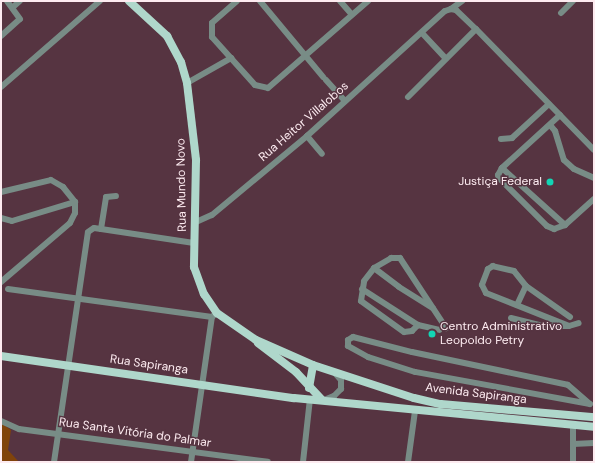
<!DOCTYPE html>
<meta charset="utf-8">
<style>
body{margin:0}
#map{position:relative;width:595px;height:463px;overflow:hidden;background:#563441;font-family:"DM Sans",sans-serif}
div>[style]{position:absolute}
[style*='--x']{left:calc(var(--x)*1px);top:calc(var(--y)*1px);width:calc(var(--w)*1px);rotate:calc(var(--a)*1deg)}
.green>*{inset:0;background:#80430b}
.minor>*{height:6px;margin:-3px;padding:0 3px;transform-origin:3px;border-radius:3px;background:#788c86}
.major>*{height:8px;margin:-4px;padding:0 4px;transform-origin:4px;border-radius:4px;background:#afd7cb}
.dots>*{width:11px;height:11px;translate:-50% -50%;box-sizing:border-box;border:2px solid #563441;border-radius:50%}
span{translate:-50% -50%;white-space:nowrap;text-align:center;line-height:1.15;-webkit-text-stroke:3px #563441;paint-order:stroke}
.street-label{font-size:12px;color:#fdebf0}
.poi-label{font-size:12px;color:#fdebf0}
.right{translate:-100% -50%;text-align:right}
.left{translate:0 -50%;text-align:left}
.frame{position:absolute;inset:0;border:2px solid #fdebf0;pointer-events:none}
</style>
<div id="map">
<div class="green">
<i style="clip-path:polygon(1px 423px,11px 430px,8px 450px,19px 462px,1px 462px)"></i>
</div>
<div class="minor">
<i style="--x:237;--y:1;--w:33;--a:139"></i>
<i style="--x:212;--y:23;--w:14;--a:90"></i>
<i style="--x:212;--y:37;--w:64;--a:48.1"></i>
<i style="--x:255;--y:85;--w:13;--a:13"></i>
<i style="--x:268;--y:88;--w:133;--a:-41"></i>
<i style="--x:260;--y:1;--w:99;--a:50.3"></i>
<i style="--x:340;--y:1;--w:18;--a:49"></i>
<i style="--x:13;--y:7;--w:9;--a:-41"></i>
<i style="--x:451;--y:9;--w:14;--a:-36"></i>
<i style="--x:561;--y:13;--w:17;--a:-45"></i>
<i style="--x:422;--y:33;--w:35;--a:47"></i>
<i style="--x:1;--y:36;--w:25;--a:-42"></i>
<i style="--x:20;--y:19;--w:22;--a:-126"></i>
<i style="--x:326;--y:80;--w:28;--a:48"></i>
<i style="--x:187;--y:83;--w:51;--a:-29.6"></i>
<i style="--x:1;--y:87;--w:131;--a:-41"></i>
<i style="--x:408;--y:97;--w:96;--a:-45"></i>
<i style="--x:560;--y:115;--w:79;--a:137.6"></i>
<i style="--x:502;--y:168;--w:8;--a:120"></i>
<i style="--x:498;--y:175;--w:3;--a:72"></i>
<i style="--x:499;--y:178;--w:68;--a:45"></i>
<i style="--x:547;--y:226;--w:8;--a:23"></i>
<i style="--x:554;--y:229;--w:12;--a:-20"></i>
<i style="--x:565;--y:225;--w:39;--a:-42"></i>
<i style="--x:550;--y:125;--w:8;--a:50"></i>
<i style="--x:555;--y:131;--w:30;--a:73"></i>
<i style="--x:564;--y:160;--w:13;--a:42"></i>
<i style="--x:574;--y:169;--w:22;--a:24"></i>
<i style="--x:307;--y:136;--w:23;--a:50"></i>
<i style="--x:501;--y:139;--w:11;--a:-5"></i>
<i style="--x:512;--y:138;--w:50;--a:-42.6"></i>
<i style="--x:502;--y:168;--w:85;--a:42.1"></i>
<i style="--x:1;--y:192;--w:51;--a:-13.5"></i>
<i style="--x:51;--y:180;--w:14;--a:30"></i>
<i style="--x:63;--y:187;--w:19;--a:51"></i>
<i style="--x:75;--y:202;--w:11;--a:90"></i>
<i style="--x:75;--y:213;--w:11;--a:117"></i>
<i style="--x:70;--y:223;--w:91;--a:139.5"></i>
<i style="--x:1;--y:218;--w:11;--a:15"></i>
<i style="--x:12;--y:221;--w:66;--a:-16.8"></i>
<i style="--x:196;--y:222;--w:17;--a:-24"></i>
<i style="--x:212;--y:215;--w:124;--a:-39.7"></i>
<i style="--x:307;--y:136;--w:186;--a:-42.2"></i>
<i style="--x:445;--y:11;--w:6;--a:-18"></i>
<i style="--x:451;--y:9;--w:5;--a:11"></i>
<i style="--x:456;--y:10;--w:28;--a:44"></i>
<i style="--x:476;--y:29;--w:169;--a:45.7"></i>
<i style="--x:101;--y:229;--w:32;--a:-81"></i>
<i style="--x:106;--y:197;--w:10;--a:-6"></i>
<i style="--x:374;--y:268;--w:31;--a:37"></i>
<i style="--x:399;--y:287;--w:40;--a:32"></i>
<i style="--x:8;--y:289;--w:206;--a:7.8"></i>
<i style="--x:212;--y:317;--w:6;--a:-39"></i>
<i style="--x:362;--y:289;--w:67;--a:32.7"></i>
<i style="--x:418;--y:325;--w:22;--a:13"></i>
<i style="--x:517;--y:305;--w:21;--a:-65"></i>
<i style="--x:570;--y:317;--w:54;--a:-144.8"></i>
<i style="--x:526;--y:286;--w:19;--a:-129"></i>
<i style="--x:514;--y:271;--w:22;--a:-167"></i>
<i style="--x:493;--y:266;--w:6;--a:149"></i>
<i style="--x:488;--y:269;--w:17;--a:111"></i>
<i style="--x:482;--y:285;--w:9;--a:63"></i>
<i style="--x:486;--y:293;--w:89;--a:21.7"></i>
<i style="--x:569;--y:326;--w:10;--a:-17"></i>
<i style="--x:511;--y:318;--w:33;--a:14"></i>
<i style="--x:543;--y:326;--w:25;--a:0"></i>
<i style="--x:418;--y:325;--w:8;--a:135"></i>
<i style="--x:412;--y:331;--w:8;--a:173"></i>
<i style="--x:404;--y:332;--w:53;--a:-144.2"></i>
<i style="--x:361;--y:301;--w:20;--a:-81"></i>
<i style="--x:364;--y:281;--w:16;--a:-52"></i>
<i style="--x:374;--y:268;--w:20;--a:-30"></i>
<i style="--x:391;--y:258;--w:9;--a:0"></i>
<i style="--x:400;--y:258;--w:84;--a:56.7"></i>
<i style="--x:353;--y:337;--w:61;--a:14.3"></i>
<i style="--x:412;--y:352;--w:159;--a:11.9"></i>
<i style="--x:568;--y:385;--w:29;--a:41"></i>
<i style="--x:590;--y:404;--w:178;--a:-169.6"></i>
<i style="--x:415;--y:372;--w:49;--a:-162.3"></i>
<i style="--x:368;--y:357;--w:23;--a:-151"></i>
<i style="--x:348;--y:346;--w:6;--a:-90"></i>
<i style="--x:348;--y:340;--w:6;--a:-31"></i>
<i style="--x:324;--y:400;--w:11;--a:-22"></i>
<i style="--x:334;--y:396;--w:10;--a:-45"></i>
<i style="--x:341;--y:389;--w:9;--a:-90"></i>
<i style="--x:341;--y:380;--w:9;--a:-131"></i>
<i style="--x:1;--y:421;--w:20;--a:24"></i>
<i style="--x:19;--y:429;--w:251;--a:7.5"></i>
<i style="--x:573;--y:426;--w:36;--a:90"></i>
<i style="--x:573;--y:444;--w:21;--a:-3"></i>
<i style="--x:54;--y:462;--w:232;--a:-81.6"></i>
<i style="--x:88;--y:232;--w:7;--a:-34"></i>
<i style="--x:94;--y:228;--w:7;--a:8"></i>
<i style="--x:101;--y:229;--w:94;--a:8.6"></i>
<i style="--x:191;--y:462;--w:147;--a:-81.8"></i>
<i style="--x:303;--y:462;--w:63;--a:-83.7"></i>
<i style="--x:408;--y:462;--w:51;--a:-82.2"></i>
</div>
<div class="major">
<i style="--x:129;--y:1;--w:52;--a:42.6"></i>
<i style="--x:167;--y:36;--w:30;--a:62"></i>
<i style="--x:181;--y:62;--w:22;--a:74"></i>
<i style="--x:187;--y:83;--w:78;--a:83.3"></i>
<i style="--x:196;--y:160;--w:107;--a:91.1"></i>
<i style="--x:194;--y:267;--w:29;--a:70"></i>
<i style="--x:204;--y:294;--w:23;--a:56"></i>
<i style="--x:217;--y:313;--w:47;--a:34.7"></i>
<i style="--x:256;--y:340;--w:62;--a:23.7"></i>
<i style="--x:313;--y:365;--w:106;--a:18.1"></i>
<i style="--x:414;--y:398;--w:28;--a:13"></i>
<i style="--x:441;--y:404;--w:154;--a:4.9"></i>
<i style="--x:258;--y:343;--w:48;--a:37.3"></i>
<i style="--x:296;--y:372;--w:38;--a:47"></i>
<i style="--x:1;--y:356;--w:296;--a:8.2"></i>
<i style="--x:294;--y:398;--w:301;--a:5.5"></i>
<i style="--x:309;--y:388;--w:23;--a:-80"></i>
</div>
<div class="dots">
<i style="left:550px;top:182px;background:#12d5b4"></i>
<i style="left:432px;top:334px;background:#12d5b4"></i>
</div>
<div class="street-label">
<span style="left:304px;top:122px;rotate:-41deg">Rua Heitor Villalobos</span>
<span style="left:182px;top:185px;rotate:-91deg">Rua Mundo Novo</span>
<span style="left:149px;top:365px;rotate:8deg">Rua Sapiranga</span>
<span style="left:476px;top:394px;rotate:7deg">Avenida Sapiranga</span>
<span style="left:135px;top:433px;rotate:8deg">Rua Santa Vitória do Palmar</span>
</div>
<div class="poi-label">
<span class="right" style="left:542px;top:182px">Justiça Federal</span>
<span class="left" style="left:440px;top:334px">Centro Administrativo<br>Leopoldo Petry</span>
</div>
<div class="frame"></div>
</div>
